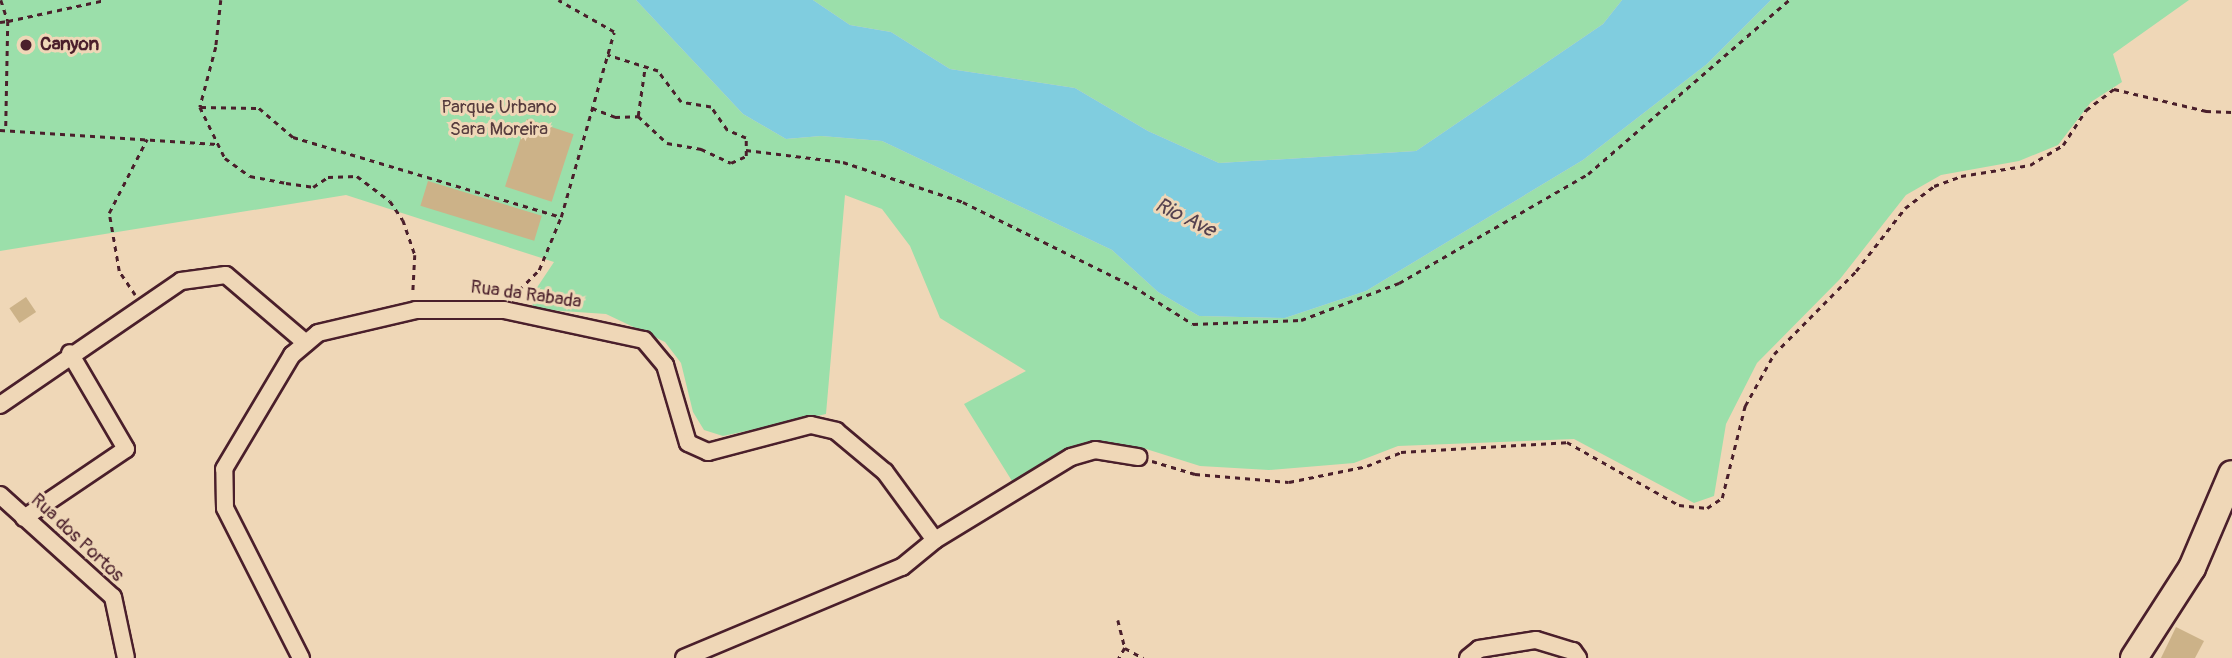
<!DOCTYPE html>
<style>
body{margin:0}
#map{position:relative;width:2232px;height:658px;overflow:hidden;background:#efd7b7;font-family:Pangolin,sans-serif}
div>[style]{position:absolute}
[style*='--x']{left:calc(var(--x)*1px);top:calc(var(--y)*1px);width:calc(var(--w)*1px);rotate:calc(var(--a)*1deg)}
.green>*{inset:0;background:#9bdfaa}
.water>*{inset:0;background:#80cddf}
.building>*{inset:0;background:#ccb288;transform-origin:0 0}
.path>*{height:2.5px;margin-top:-1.25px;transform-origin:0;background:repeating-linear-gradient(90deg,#4a1f2b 0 5px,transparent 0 10px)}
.roads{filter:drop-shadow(2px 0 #4a1f2b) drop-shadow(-2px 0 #4a1f2b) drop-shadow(0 2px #4a1f2b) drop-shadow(0 -2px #4a1f2b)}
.minor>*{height:16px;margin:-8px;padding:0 8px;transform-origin:8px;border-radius:8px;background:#efd7b7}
.primary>*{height:26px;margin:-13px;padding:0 13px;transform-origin:13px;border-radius:13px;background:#efd7b7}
.dots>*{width:19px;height:19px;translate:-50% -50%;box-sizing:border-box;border:4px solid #efd7b7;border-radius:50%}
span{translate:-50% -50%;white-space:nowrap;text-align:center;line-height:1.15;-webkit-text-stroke:6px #efd7b7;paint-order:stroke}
.poi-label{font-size:19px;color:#4a1f2b;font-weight:700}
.left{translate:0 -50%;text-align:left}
.park-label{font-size:19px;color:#563c3e}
.street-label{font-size:19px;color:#4a1f2b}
.water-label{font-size:21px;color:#55424f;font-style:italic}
</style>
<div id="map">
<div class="green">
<i style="clip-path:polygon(0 0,636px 0,743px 114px,786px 139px,821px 136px,882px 141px,1112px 250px,1158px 292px,1199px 316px,1285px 318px,1366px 291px,1583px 160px,1707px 64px,1771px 0,2189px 0,2113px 54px,2122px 82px,2091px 102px,2058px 145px,2019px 161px,1941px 175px,1906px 195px,1840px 279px,1757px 363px,1726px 424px,1714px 496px,1694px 503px,1574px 439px,1398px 446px,1354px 463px,1269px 470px,1200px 466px,1143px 448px,1100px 444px,1012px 481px,964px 404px,1026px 371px,940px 318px,910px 246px,882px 209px,845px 195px,826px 414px,723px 436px,704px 430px,693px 412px,681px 363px,665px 342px,606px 314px,533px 309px,532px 295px,554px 262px,346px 195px,0 251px)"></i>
<i style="clip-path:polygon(813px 0,1622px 0,1603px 24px,1416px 151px,1219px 163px,1148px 131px,1075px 88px,950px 69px,891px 32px,850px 25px)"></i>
</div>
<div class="water">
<i style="clip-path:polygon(636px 0,813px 0,850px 25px,891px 32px,950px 69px,1075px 88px,1148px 131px,1219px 163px,1416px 151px,1603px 24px,1622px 0,1771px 0,1707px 64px,1583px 160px,1366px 291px,1285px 318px,1199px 316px,1158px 292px,1112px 250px,882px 141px,821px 136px,786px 139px,743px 114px)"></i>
</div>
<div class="building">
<i style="left:527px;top:119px;width:49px;height:71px;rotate:18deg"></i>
<i style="left:428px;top:181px;width:119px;height:26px;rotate:17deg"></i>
<i style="left:26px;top:297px;width:18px;height:20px;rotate:56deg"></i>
<i style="clip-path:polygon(2176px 627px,2204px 641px,2195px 658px,2161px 658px)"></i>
</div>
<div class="path">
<i style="--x:1;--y:0;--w:22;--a:72"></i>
<i style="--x:8;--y:21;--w:99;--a:-12.2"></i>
<i style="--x:221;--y:0;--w:47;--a:96.1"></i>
<i style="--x:216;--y:47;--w:62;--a:104.9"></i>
<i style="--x:200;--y:107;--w:57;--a:63.9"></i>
<i style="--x:225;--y:158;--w:31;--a:36"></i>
<i style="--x:250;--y:176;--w:37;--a:11"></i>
<i style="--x:286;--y:183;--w:27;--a:8"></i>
<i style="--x:313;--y:187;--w:18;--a:-34"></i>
<i style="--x:328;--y:177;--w:29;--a:-2"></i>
<i style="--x:357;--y:176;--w:41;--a:37.1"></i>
<i style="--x:390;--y:201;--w:23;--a:56"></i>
<i style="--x:403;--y:220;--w:37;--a:71"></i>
<i style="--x:415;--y:255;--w:39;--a:93"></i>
<i style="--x:0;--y:22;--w:8;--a:-7"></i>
<i style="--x:8;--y:21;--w:107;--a:91.1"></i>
<i style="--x:201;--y:107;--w:58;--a:1"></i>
<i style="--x:259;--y:108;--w:45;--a:40.5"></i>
<i style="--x:293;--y:137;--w:280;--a:16.6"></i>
<i style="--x:592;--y:108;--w:25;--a:21"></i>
<i style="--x:615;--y:117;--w:23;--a:-2"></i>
<i style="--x:638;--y:116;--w:40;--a:43"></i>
<i style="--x:667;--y:143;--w:35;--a:10"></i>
<i style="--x:701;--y:149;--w:33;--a:25"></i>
<i style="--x:731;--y:163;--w:17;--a:-25"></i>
<i style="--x:746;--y:156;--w:18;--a:-90"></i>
<i style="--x:746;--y:138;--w:21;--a:-157"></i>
<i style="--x:727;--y:130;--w:28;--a:-125"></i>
<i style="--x:711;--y:107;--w:30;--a:-171"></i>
<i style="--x:681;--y:102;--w:39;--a:-127"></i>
<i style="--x:658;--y:71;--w:53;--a:-162.6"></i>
<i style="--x:638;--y:116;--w:49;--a:-81.9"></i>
<i style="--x:0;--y:130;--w:217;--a:3.7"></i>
<i style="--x:746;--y:150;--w:98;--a:7.1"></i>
<i style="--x:843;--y:162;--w:126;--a:18.4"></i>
<i style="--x:963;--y:202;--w:190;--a:26.3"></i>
<i style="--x:1133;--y:286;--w:71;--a:32.3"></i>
<i style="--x:1193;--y:324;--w:108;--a:-2.1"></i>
<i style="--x:1301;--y:320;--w:105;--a:-20.7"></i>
<i style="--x:1399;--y:283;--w:218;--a:-30"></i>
<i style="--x:1588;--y:174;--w:266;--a:-40.9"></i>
<i style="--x:135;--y:295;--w:29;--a:-124"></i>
<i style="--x:119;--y:271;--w:59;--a:-99.8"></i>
<i style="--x:109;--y:213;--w:83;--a:-62.8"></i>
<i style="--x:512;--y:297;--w:38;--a:-45"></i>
<i style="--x:539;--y:270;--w:57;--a:-67.5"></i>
<i style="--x:561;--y:217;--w:192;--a:-74"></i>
<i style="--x:614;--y:32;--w:64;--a:-150.3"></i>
<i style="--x:1152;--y:461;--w:45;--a:16.8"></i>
<i style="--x:1195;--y:474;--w:94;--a:4.9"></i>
<i style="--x:1289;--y:482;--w:80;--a:-11.6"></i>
<i style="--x:1367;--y:466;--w:37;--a:-22"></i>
<i style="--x:1401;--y:452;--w:166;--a:-3.4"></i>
<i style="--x:1567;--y:442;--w:129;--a:29.4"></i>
<i style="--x:1679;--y:505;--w:28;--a:6"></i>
<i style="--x:1707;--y:508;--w:18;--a:-34"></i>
<i style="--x:1722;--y:498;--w:95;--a:-76"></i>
<i style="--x:1745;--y:406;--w:60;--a:-60.9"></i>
<i style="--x:1774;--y:354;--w:117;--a:-45.3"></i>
<i style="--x:1856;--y:271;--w:80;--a:-52.1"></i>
<i style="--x:1905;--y:208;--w:36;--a:-37"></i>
<i style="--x:1934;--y:186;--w:29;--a:-20"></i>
<i style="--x:1961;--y:176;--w:70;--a:-9.1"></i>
<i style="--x:2030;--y:165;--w:39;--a:-31"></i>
<i style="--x:2063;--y:145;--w:42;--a:-56.7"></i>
<i style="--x:2086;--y:110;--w:35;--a:-37"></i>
<i style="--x:2114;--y:89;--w:95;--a:13.4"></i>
<i style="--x:2206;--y:111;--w:26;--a:2"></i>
<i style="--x:1118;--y:620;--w:29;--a:76"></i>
<i style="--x:1125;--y:648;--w:12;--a:121"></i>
<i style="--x:1125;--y:648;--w:21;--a:29"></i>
</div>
<div class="roads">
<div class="minor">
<i style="--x:0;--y:405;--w:219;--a:-34.4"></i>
<i style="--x:181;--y:281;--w:45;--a:-7.6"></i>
<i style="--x:226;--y:275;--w:105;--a:40.4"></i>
<i style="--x:0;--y:495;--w:152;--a:42.1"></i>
<i style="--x:113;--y:597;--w:62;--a:78"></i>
<i style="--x:24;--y:518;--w:123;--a:-34.1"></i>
<i style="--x:126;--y:449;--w:111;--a:-120.3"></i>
<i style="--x:301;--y:658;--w:168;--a:-116.9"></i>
<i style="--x:225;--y:508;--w:39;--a:-91"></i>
<i style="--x:224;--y:469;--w:133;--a:-59.2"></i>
<i style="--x:292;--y:355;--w:34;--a:-40"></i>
<i style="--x:318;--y:333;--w:101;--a:-13.2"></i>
<i style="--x:416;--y:310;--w:88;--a:0"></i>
<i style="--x:504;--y:310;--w:143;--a:12.1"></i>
<i style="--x:644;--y:340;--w:33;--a:50"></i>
<i style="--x:665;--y:365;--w:81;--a:73.6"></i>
<i style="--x:688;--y:443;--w:22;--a:24"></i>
<i style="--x:708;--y:452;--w:106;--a:-14.7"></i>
<i style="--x:811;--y:425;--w:26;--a:13"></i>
<i style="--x:836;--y:431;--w:64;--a:39.9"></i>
<i style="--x:885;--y:472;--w:84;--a:53.7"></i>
<i style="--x:684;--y:658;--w:236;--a:-22.7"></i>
<i style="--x:902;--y:567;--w:43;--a:-39.3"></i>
<i style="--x:935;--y:540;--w:159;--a:-31.4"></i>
<i style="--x:1071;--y:457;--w:25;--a:-16"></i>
<i style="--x:1095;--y:450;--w:44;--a:9.2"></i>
<i style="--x:1468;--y:658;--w:14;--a:-39"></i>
<i style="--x:1479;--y:649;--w:58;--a:-9"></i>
<i style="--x:1536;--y:640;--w:39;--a:17"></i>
<i style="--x:1573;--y:651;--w:9;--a:54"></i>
</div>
<div class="primary">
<i style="--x:2134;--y:658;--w:107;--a:-57.2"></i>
<i style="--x:2192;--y:568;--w:102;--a:-66.9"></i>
</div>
</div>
<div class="dots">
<i style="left:26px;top:45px;background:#4a1f2b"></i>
</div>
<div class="poi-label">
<span class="left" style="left:40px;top:45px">Canyon</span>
</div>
<div class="park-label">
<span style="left:499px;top:119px">Parque Urbano<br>Sara Moreira</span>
</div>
<div class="street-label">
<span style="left:526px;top:295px;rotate:8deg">Rua da Rabada</span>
<span style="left:77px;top:538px;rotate:43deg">Rua dos Portos</span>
</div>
<div class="water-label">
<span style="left:1185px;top:218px;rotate:26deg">Rio Ave</span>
</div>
</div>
